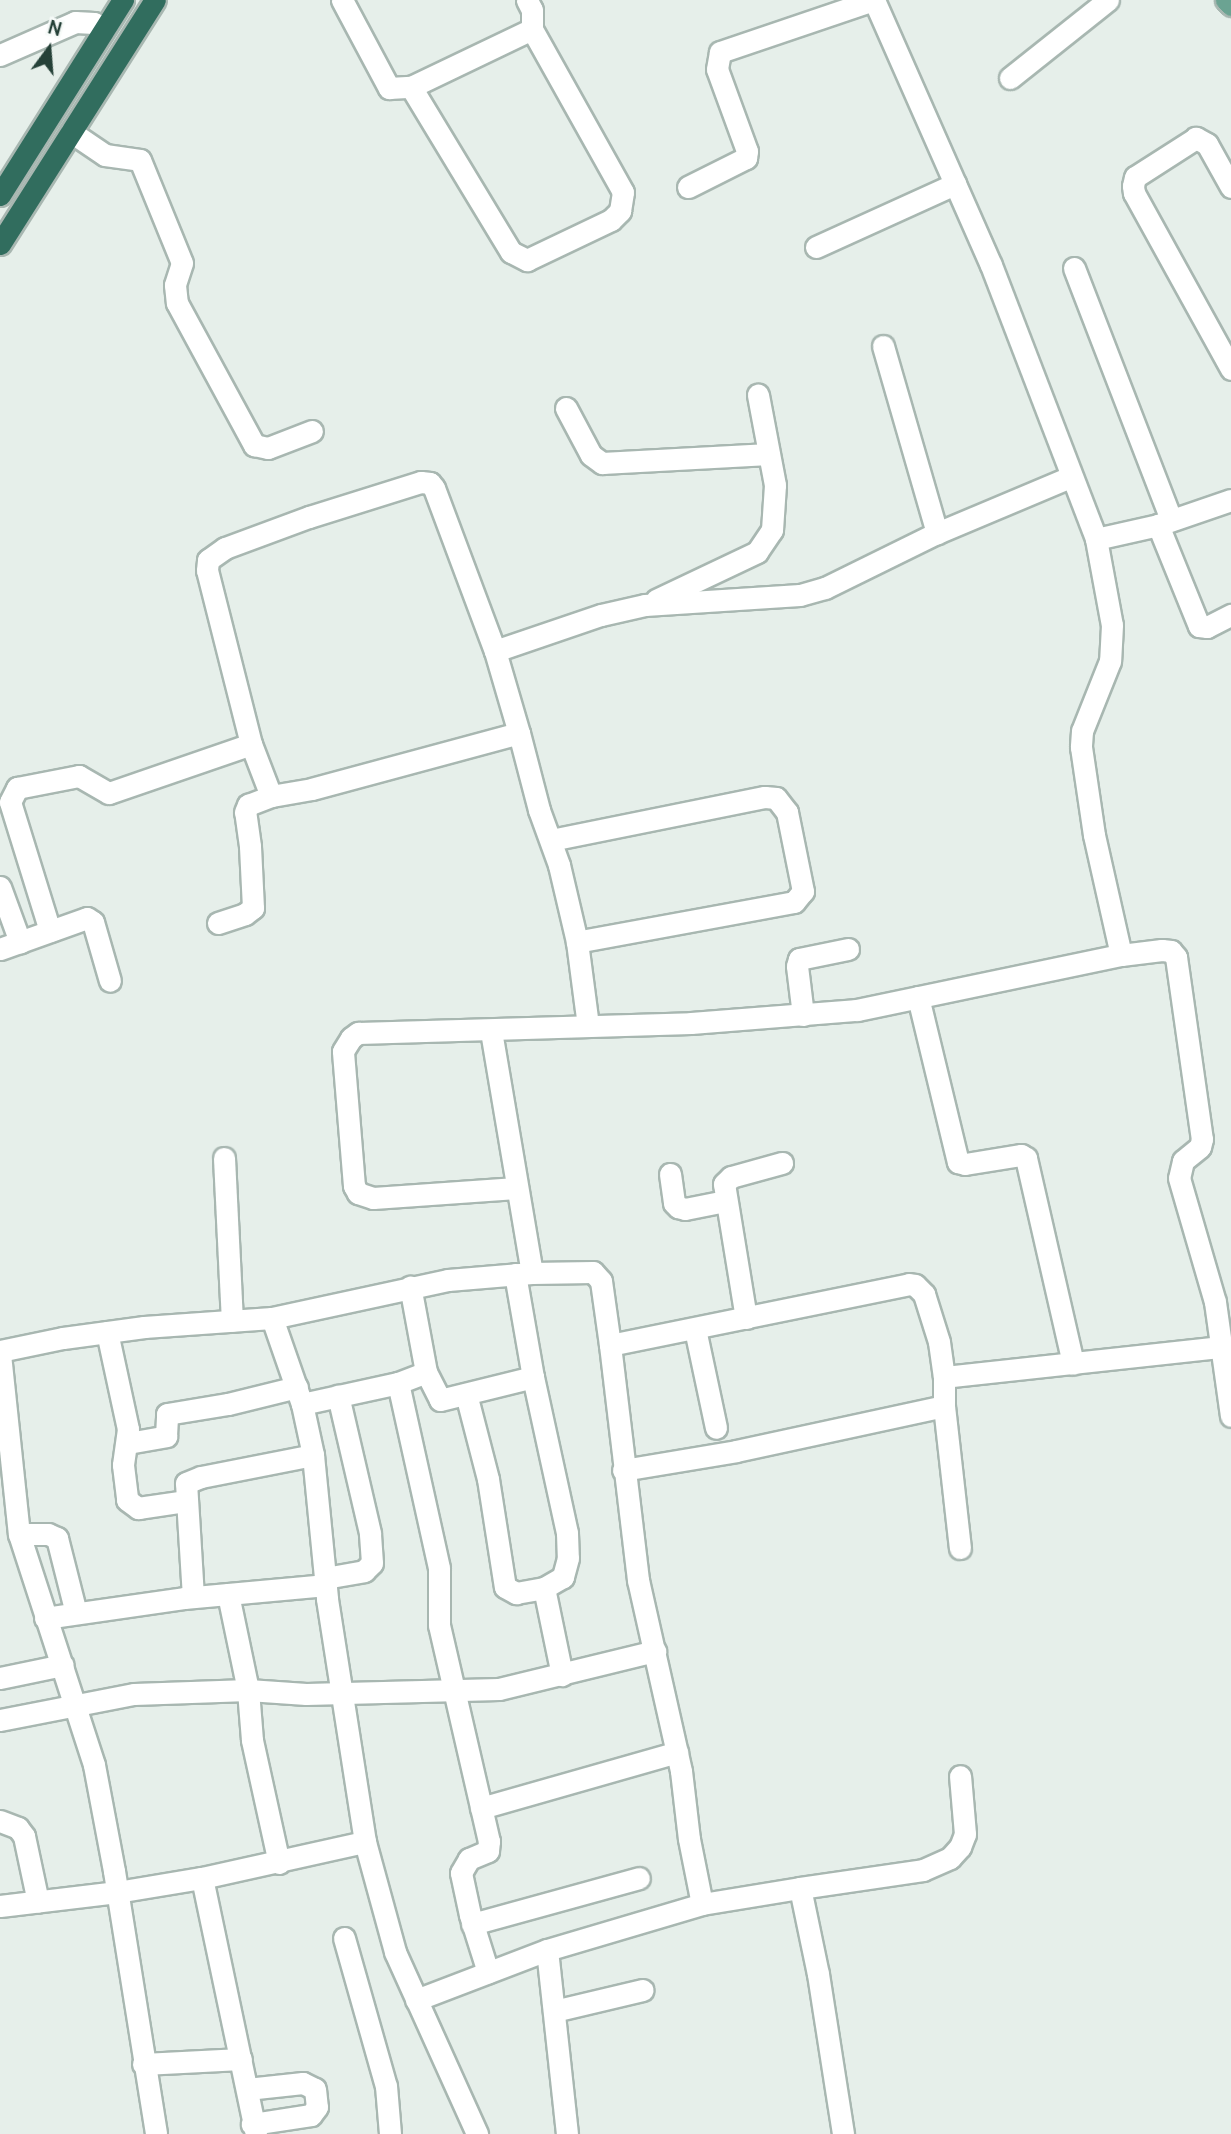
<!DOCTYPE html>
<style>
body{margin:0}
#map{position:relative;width:1231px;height:2134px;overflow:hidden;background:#e6efea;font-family:Cabin,sans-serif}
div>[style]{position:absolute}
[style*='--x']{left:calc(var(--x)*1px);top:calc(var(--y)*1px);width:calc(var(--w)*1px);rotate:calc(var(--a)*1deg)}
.roads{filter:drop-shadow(2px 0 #a8b7b1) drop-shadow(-2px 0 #a8b7b1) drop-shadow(0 2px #a8b7b1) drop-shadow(0 -2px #a8b7b1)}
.minor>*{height:21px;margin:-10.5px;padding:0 10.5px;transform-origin:10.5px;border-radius:10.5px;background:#fff}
.major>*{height:21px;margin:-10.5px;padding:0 10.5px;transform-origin:10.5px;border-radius:10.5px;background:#6ba392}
.highway>*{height:21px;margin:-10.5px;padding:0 10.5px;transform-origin:10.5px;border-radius:10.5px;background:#316d5e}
span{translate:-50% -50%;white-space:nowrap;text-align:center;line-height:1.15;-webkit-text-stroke:6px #f7fbf9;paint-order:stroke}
.north{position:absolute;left:14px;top:14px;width:70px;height:70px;-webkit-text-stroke:5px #f7fbf9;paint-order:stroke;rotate:16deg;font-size:19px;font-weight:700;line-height:28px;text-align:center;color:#254138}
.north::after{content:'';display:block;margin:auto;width:24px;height:32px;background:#254138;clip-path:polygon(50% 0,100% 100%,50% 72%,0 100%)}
</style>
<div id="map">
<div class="roads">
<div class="minor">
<i style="--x:342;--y:0;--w:100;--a:61.9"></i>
<i style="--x:389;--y:88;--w:22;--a:-3"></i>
<i style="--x:411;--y:87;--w:134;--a:-25.6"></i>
<i style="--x:874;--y:0;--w:290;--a:66.2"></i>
<i style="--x:991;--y:265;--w:293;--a:69"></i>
<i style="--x:1096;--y:539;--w:87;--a:79.5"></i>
<i style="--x:1112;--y:625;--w:36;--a:93"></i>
<i style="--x:1110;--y:661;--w:75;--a:111.8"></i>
<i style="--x:1082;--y:731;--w:16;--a:94"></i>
<i style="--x:1081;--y:747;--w:89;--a:81.6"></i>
<i style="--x:1094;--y:835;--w:123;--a:77.3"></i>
<i style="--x:1121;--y:955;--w:41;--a:-7"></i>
<i style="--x:1162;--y:950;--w:9;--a:6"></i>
<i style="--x:1171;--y:951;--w:8;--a:50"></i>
<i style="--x:1176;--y:957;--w:184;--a:81.9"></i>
<i style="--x:1202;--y:1139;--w:8;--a:104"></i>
<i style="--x:1200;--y:1147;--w:22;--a:141"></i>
<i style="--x:1183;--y:1161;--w:17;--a:103"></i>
<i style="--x:1179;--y:1178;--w:129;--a:73.8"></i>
<i style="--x:1215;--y:1302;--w:115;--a:82"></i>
<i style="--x:0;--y:55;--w:82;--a:-23.7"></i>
<i style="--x:75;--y:22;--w:19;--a:3"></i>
<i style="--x:94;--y:23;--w:12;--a:24"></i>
<i style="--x:1010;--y:78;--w:125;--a:-38.5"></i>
<i style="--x:411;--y:87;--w:193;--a:58.8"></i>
<i style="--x:511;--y:252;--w:18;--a:27"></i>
<i style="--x:527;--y:260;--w:93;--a:-25.5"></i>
<i style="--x:611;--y:220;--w:13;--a:-45"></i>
<i style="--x:620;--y:211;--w:19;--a:-81"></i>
<i style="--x:623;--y:192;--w:187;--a:-119.2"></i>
<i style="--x:532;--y:29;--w:19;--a:-90"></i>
<i style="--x:532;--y:10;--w:11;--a:-117"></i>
<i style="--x:71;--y:132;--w:41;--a:34.1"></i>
<i style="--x:105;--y:155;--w:35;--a:8"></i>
<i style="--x:140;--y:160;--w:111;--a:67.8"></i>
<i style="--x:182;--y:263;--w:23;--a:108"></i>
<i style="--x:175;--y:285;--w:18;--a:84"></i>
<i style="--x:177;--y:303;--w:162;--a:61.5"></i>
<i style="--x:254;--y:445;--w:14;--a:12"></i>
<i style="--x:268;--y:448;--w:47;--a:-21.1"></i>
<i style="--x:688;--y:187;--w:65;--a:-26.6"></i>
<i style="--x:746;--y:158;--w:7;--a:-82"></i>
<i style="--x:747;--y:151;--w:87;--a:-110.1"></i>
<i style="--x:717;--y:69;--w:17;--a:-80"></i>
<i style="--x:720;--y:52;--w:163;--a:-18.7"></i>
<i style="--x:1231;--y:187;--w:49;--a:-119.2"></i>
<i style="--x:1207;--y:144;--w:13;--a:-151"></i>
<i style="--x:1196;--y:138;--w:72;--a:147.4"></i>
<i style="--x:1135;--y:177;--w:9;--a:103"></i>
<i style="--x:1133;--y:186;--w:7;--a:82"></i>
<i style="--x:1134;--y:193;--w:201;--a:61.1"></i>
<i style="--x:816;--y:247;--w:153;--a:-24.4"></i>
<i style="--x:1074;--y:268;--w:270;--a:68.9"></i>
<i style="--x:883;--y:346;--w:195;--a:73.9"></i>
<i style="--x:566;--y:408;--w:53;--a:62"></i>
<i style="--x:591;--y:455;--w:14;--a:36"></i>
<i style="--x:602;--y:463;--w:167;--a:-3.1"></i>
<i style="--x:1158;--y:525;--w:109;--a:67.9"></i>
<i style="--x:1199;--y:626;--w:8;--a:7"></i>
<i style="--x:1207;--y:627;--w:27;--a:-27"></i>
<i style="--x:1096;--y:539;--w:64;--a:-12.7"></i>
<i style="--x:1158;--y:525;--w:77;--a:-18.9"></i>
<i style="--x:656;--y:600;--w:112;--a:-25.4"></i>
<i style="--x:757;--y:552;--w:27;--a:-56"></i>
<i style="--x:772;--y:530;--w:45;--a:-86.2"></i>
<i style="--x:775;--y:485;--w:92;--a:-100.7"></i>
<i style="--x:495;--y:651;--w:112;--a:-18.8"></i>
<i style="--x:601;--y:615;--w:45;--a:-12.8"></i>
<i style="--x:645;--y:605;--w:155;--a:-3.7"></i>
<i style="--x:800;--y:595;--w:26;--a:-16"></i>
<i style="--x:825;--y:588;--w:125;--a:-26.2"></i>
<i style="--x:937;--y:533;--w:144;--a:-22.8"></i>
<i style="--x:519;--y:733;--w:214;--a:164.9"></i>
<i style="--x:312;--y:789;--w:42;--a:170.3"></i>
<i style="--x:271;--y:796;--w:56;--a:-111"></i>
<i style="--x:251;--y:744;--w:179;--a:-104.2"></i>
<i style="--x:207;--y:570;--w:10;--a:-84"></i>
<i style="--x:208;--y:560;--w:21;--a:-35"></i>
<i style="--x:225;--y:548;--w:90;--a:-20.3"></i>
<i style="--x:309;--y:517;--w:117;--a:-17.4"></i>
<i style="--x:421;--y:482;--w:9;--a:6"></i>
<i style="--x:430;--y:483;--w:6;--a:51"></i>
<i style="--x:434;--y:488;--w:174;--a:69.5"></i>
<i style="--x:495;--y:651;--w:85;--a:73.7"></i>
<i style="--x:519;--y:733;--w:80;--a:75.4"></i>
<i style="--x:539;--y:810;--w:59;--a:70"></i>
<i style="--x:559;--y:865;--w:79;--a:76.8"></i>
<i style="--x:577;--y:942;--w:84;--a:82.5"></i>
<i style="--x:551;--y:840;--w:218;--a:-11.4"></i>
<i style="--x:765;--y:797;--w:11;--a:5"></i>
<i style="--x:776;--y:798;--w:18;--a:52"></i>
<i style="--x:787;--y:812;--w:81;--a:78.6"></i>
<i style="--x:803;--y:891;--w:14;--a:129"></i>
<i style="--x:794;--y:902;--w:221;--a:169.6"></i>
<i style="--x:0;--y:887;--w:59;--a:70"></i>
<i style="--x:218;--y:923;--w:28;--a:-18"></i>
<i style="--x:245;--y:914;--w:10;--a:-37"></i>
<i style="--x:253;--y:908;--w:62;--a:-92.8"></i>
<i style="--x:250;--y:846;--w:34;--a:-98"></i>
<i style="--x:245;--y:812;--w:8;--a:-67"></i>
<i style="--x:248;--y:805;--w:25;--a:-21"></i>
<i style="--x:50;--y:931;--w:135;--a:-107.2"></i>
<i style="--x:10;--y:802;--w:16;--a:-63"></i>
<i style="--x:17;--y:788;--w:63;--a:-11"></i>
<i style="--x:79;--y:776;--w:34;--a:30"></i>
<i style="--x:109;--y:793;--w:150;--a:-19"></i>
<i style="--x:0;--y:949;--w:92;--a:-19.6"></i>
<i style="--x:87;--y:918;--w:7;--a:34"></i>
<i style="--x:93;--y:922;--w:61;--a:73.9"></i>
<i style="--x:918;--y:997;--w:170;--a:76.4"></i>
<i style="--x:958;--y:1162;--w:7;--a:16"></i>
<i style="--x:965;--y:1164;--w:57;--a:-9.1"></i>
<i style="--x:1021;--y:1155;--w:6;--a:31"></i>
<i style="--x:1026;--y:1158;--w:211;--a:77.1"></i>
<i style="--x:803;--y:1015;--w:49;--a:-97"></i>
<i style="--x:797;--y:966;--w:7;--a:-74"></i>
<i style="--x:799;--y:959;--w:50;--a:-11.5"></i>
<i style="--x:491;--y:1031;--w:245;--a:80.4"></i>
<i style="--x:224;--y:1158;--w:163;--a:87.2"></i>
<i style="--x:670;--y:1174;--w:29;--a:82"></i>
<i style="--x:674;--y:1203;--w:6;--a:45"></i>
<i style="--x:678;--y:1207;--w:7;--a:16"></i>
<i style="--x:685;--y:1209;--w:41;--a:-11.3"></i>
<i style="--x:516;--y:1188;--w:143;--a:176"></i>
<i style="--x:373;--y:1198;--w:16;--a:-162"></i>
<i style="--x:358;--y:1193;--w:8;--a:-120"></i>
<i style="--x:354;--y:1186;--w:135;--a:-94.7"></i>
<i style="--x:343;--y:1051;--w:15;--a:-58"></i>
<i style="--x:351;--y:1038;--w:9;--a:-36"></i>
<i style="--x:358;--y:1033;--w:333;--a:-1.7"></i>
<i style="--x:691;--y:1023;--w:167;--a:-4.5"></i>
<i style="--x:857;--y:1010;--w:270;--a:-11.8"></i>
<i style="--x:515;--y:1274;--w:105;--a:80.1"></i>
<i style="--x:533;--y:1377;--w:160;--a:77.7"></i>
<i style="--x:567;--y:1533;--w:25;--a:88"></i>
<i style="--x:568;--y:1558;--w:20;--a:105"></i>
<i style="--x:563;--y:1577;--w:22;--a:150"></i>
<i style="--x:544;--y:1588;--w:89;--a:78.3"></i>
<i style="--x:272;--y:1318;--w:91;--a:70.8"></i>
<i style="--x:302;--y:1404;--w:52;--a:77.8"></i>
<i style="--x:313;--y:1455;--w:145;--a:84.4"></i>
<i style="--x:327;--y:1599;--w:246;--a:81.1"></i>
<i style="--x:365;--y:1842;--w:114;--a:74.7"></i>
<i style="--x:395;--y:1952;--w:200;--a:65.7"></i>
<i style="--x:746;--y:1318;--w:136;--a:-99.3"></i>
<i style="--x:724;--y:1184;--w:10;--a:-45"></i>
<i style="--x:731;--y:1177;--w:53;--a:-15.4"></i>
<i style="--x:695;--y:1329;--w:101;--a:78"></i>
<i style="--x:107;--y:1332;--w:99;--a:77.8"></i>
<i style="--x:128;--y:1429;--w:36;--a:98"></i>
<i style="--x:123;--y:1465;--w:35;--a:83"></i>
<i style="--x:127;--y:1500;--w:14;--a:36"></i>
<i style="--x:138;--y:1508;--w:49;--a:-8.3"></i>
<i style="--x:610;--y:1345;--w:305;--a:-11.5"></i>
<i style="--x:909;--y:1284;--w:6;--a:9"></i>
<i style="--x:915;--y:1285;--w:13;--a:45"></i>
<i style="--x:924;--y:1294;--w:50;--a:72.6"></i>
<i style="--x:939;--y:1342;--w:35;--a:82"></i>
<i style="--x:0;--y:1351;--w:64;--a:-11.7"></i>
<i style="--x:63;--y:1338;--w:82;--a:-7.7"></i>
<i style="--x:144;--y:1327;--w:128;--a:-4"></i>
<i style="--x:272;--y:1318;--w:180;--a:-12.2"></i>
<i style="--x:448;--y:1280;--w:84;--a:-4.8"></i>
<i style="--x:532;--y:1273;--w:61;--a:-0.9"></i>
<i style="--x:593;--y:1272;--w:12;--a:48"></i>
<i style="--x:601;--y:1281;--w:65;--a:82"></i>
<i style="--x:610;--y:1345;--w:237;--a:83.2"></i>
<i style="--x:638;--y:1580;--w:196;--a:77.3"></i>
<i style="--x:681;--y:1771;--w:68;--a:83.3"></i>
<i style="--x:689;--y:1839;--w:66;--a:78.7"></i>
<i style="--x:0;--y:1354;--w:181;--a:84"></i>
<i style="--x:19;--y:1534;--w:243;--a:72"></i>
<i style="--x:94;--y:1765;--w:108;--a:79.3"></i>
<i style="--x:114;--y:1871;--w:266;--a:80.9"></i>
<i style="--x:426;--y:1372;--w:31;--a:63"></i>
<i style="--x:440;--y:1400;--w:96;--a:-13.9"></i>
<i style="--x:398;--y:1383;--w:189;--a:77.5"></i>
<i style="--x:439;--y:1568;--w:57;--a:90"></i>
<i style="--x:439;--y:1625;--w:222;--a:77"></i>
<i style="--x:489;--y:1841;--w:10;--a:96"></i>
<i style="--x:488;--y:1851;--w:21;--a:157"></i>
<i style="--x:469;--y:1859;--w:16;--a:120"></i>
<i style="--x:461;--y:1873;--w:43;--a:77.9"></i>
<i style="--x:470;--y:1915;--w:60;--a:72.5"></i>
<i style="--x:466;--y:1394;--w:88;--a:75.5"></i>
<i style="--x:488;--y:1479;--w:109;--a:81.1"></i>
<i style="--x:505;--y:1587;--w:13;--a:29"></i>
<i style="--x:516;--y:1593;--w:28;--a:-10"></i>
<i style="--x:302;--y:1404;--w:98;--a:-12.3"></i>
<i style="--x:398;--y:1383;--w:30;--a:-21"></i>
<i style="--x:426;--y:1372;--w:87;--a:-100.5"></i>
<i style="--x:944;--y:1406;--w:143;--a:83.6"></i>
<i style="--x:128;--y:1443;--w:39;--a:-10"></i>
<i style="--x:166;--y:1436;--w:22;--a:-87"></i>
<i style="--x:167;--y:1414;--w:62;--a:-9.3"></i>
<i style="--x:228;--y:1404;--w:71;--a:-13.8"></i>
<i style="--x:623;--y:1470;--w:115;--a:-9.5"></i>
<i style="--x:736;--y:1451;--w:213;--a:-12.2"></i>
<i style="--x:944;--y:1406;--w:29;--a:-90"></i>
<i style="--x:944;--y:1377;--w:280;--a:-6.2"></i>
<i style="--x:19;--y:1534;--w:29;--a:0"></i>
<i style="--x:48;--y:1534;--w:10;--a:24"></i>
<i style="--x:57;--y:1538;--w:77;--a:75.8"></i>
<i style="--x:325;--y:1578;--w:40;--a:-10"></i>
<i style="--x:364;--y:1571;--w:11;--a:-45"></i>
<i style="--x:372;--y:1563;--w:30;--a:-94"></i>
<i style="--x:370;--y:1533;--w:141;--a:-103.1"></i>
<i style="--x:193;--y:1597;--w:114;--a:-93.5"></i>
<i style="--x:186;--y:1483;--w:16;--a:-22"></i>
<i style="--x:201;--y:1477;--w:114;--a:-11.1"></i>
<i style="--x:45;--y:1618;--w:140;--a:-8.2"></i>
<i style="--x:184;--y:1598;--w:143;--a:-5.2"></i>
<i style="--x:0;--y:1678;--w:64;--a:-11.7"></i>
<i style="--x:0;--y:1720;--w:136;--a:-11"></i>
<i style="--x:134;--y:1694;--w:114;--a:-2"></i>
<i style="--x:248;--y:1690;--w:98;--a:-101.8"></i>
<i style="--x:481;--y:1808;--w:204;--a:-15.9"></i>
<i style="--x:0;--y:1821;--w:19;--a:21"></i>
<i style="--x:18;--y:1828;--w:10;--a:53"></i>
<i style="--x:24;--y:1836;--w:67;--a:78"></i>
<i style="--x:279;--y:1863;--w:126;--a:-102.4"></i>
<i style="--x:252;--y:1740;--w:50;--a:-94.6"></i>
<i style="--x:248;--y:1690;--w:58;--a:3.9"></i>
<i style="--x:306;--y:1694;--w:193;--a:-1.5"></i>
<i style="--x:499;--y:1689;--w:161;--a:-13.7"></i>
<i style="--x:202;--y:1878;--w:262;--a:78.1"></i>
<i style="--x:800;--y:1888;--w:124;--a:-8.3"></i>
<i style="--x:923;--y:1870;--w:30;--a:-24"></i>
<i style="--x:950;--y:1858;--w:15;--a:-48"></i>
<i style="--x:960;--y:1847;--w:14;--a:-69"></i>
<i style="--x:965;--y:1834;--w:58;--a:-94.9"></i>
<i style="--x:0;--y:1906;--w:118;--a:-6.8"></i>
<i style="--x:117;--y:1892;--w:86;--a:-9.4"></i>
<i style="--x:202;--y:1878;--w:167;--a:-12.5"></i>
<i style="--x:472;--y:1924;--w:173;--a:-15.4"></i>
<i style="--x:344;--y:1938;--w:154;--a:74.2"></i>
<i style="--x:386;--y:2086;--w:48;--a:85.2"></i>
<i style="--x:416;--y:2000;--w:140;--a:-20.9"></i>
<i style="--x:554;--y:2011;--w:91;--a:-13.3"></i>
<i style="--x:143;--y:2064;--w:98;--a:-2.9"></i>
<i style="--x:247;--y:2089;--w:56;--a:-6.1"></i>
<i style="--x:303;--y:2083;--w:13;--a:27"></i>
<i style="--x:315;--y:2089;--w:18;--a:84"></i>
<i style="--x:317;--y:2107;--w:10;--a:127"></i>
<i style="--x:311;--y:2115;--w:60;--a:171.3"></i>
<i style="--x:567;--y:2134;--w:185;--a:-96.2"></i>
<i style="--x:547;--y:1950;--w:162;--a:-16.5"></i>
<i style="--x:702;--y:1904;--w:99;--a:-9.3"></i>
<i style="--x:800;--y:1888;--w:88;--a:78.2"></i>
<i style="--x:818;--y:1974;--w:162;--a:81.1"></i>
</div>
<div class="major">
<i style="--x:1226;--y:0;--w:7;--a:45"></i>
</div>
<div class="highway">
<i style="--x:0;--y:195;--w:231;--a:-57.8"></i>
<i style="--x:0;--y:244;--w:289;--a:-57.6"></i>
</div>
</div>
<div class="north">N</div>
</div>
